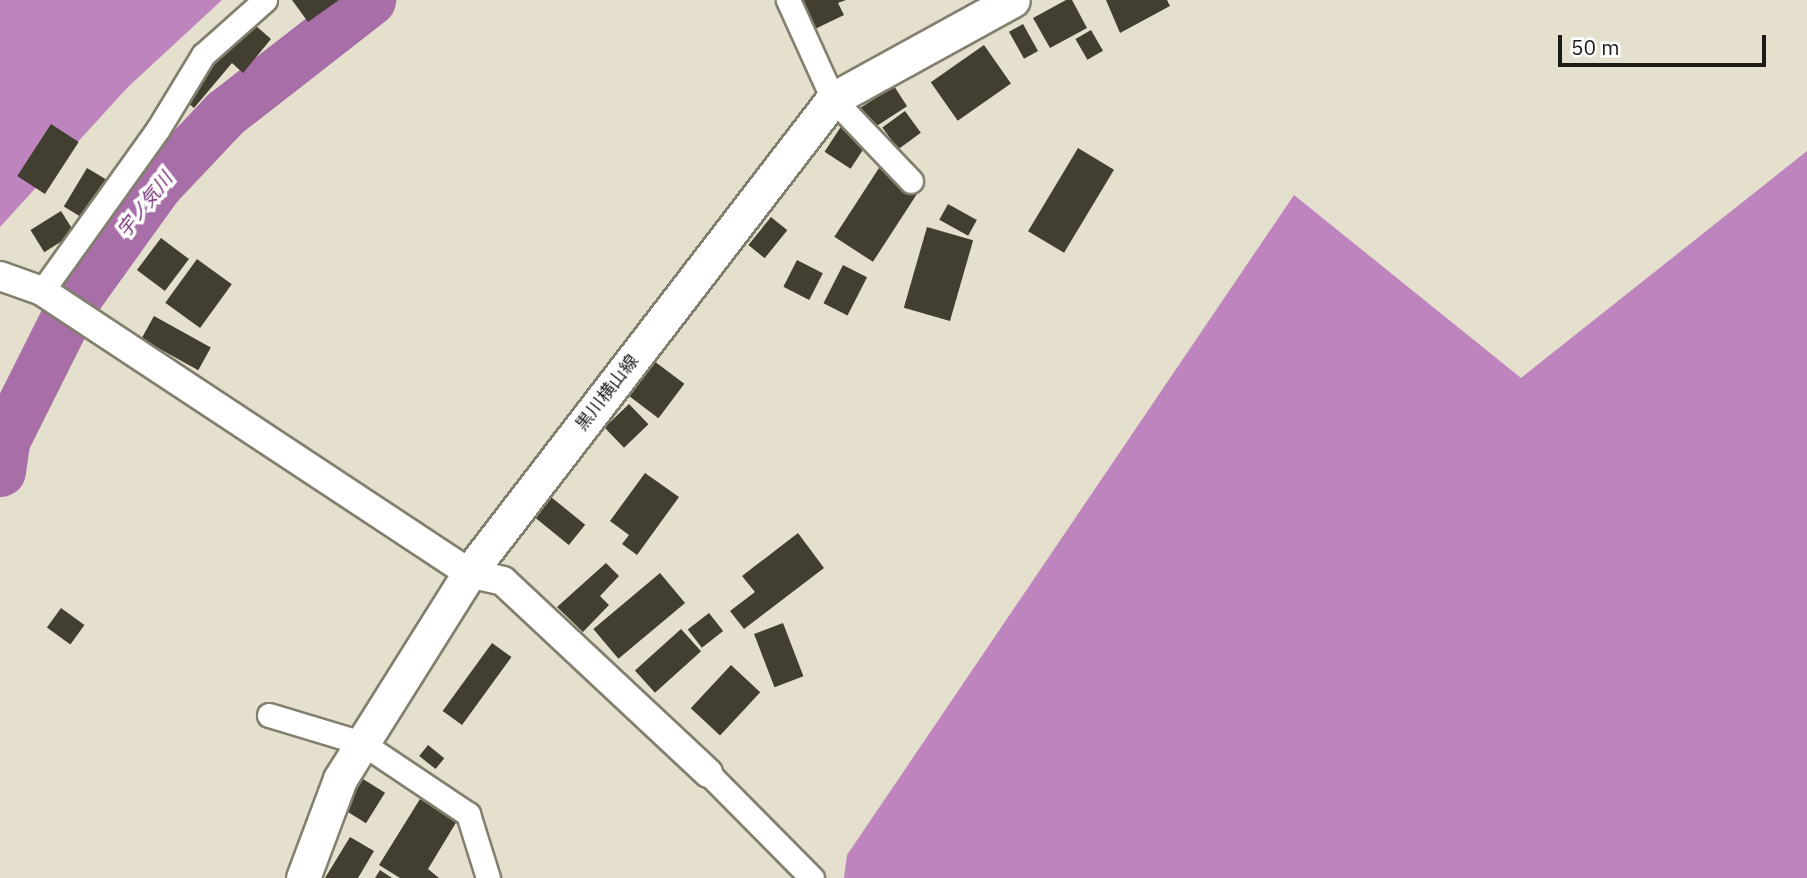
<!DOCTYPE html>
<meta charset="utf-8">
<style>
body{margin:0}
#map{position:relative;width:1807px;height:878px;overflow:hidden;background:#e4e0cd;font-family:"IBM Plex Sans","Noto Sans JP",sans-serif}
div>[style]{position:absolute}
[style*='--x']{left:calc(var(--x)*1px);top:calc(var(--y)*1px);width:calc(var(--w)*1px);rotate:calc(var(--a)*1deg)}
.forest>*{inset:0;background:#be84bd}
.river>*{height:51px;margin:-25.5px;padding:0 25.5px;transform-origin:25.5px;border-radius:25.5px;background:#a76ea7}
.building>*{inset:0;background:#433f30;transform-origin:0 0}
.roads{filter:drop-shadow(2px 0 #837f6e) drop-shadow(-2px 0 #837f6e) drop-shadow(0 2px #837f6e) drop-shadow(0 -2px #837f6e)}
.minor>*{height:23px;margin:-11.5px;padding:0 11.5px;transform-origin:11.5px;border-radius:11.5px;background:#fff}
.tertiary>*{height:28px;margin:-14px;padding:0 14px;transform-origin:14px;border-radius:14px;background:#fff}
.secondary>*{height:33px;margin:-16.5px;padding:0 16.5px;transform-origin:16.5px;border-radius:16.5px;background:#fff}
span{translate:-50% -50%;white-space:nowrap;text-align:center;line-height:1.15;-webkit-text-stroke:7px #fff;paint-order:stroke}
.street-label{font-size:18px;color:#1d1b15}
.water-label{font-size:19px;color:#763077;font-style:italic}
.scale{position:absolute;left:1558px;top:35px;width:208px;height:32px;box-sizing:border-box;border:4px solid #1d1b15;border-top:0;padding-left:9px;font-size:21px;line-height:24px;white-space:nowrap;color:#1d1b15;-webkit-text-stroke:5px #fff;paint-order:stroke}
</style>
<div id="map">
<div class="forest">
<i style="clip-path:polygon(0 0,222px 0,128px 87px,0 227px)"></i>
<i style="clip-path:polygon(1807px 151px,1807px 878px,844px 878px,847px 855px,1294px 195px,1521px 378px)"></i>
</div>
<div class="river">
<i style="--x:0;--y:471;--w:30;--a:-82"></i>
<i style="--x:4;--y:441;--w:159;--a:-63.4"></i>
<i style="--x:75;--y:299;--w:140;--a:-54.3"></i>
<i style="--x:157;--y:185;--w:99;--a:-46.6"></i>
<i style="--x:225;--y:113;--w:184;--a:-37.9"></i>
</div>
<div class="building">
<i style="clip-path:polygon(292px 0,339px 0,308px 22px)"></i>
<i style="clip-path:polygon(799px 0,846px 0,838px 3px,844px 15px,813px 30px)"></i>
<i style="clip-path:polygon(1066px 0,1072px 0,1087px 28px,1050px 48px,1033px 18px)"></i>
<i style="clip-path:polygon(1106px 0,1167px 0,1170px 6px,1120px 33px)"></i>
<i style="clip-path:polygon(248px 19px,271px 39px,243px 73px,232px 63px,194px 108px,181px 97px)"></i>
<i style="left:1023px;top:24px;width:31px;height:16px;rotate:61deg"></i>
<i style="left:1091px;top:30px;width:24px;height:18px;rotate:60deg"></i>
<i style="left:984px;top:45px;width:47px;height:65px;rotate:55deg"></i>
<i style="left:894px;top:86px;width:24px;height:40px;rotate:57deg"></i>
<i style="left:905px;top:111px;width:27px;height:28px;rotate:54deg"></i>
<i style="left:51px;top:124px;width:33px;height:62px;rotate:33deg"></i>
<i style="left:842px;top:125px;width:31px;height:32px;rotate:33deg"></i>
<i style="left:1078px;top:148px;width:42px;height:97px;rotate:31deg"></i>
<i style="left:87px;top:168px;width:23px;height:45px;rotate:31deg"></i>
<i style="left:879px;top:168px;width:46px;height:82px;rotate:33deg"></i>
<i style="left:948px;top:204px;width:33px;height:18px;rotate:29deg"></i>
<i style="left:61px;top:211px;width:26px;height:36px;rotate:58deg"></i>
<i style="left:771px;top:217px;width:21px;height:36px;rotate:39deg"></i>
<i style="left:927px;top:227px;width:48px;height:84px;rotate:16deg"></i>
<i style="left:161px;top:238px;width:35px;height:40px;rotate:37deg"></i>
<i style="left:197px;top:259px;width:43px;height:54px;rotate:36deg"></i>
<i style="left:797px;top:260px;width:29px;height:30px;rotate:27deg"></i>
<i style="left:843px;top:265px;width:27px;height:43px;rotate:27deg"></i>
<i style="left:154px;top:316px;width:65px;height:26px;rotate:29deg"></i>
<i style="left:654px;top:361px;width:38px;height:43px;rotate:37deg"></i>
<i style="left:629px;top:404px;width:28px;height:34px;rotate:46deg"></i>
<i style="clip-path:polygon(645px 473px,679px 497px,637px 555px,622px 544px,629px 535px,610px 521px)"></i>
<i style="left:551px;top:497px;width:44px;height:26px;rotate:39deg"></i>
<i style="clip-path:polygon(798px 533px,824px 568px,744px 629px,730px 611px,755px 592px,742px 576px)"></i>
<i style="clip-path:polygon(606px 563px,619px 576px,600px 596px,609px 605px,583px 632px,557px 607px)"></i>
<i style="left:660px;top:573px;width:39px;height:87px;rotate:50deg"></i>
<i style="left:61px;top:608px;width:29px;height:24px;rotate:36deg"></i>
<i style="left:709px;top:613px;width:23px;height:27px;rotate:52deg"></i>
<i style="left:783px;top:623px;width:57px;height:31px;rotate:69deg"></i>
<i style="left:681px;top:629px;width:30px;height:62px;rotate:48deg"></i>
<i style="left:492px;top:643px;width:24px;height:84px;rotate:36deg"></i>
<i style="left:731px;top:665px;width:40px;height:59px;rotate:43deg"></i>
<i style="left:428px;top:745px;width:21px;height:14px;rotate:39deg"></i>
<i style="left:363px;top:779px;width:26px;height:36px;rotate:32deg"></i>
<i style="clip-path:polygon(420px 799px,457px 821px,428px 869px,439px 878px,400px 878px,379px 865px)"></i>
<i style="clip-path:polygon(350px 837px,374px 851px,358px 878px,325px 878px)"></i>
<i style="clip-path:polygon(380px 870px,392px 878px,375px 878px)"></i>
</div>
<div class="roads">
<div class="minor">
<i style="--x:788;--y:0;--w:109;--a:65.6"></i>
<i style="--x:833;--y:99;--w:113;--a:46.4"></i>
<i style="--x:42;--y:291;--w:199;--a:-54.4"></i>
<i style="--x:158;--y:129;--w:87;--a:-58.7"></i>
<i style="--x:203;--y:55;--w:83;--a:-41.6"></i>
<i style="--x:269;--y:715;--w:97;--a:16.8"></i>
<i style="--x:362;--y:743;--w:128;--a:33.8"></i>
<i style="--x:468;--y:814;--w:67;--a:72.6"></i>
<i style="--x:708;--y:773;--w:148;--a:45.3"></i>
</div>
<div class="tertiary">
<i style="--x:0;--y:276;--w:45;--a:19.7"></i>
<i style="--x:42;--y:291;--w:512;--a:33.44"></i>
<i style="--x:469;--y:573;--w:35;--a:13"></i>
<i style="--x:503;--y:581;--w:281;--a:43.1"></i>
</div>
<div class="secondary">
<i style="--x:303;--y:878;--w:106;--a:-69.5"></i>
<i style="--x:340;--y:779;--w:243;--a:-57.9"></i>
<i style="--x:469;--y:573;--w:598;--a:-52.48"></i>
<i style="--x:833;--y:99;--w:205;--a:-28.8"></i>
</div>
</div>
<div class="street-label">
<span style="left:607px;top:393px;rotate:-52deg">黒川横山線</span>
</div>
<div class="water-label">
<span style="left:145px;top:205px;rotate:-52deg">宇ノ気川</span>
</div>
<div class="scale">50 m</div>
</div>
